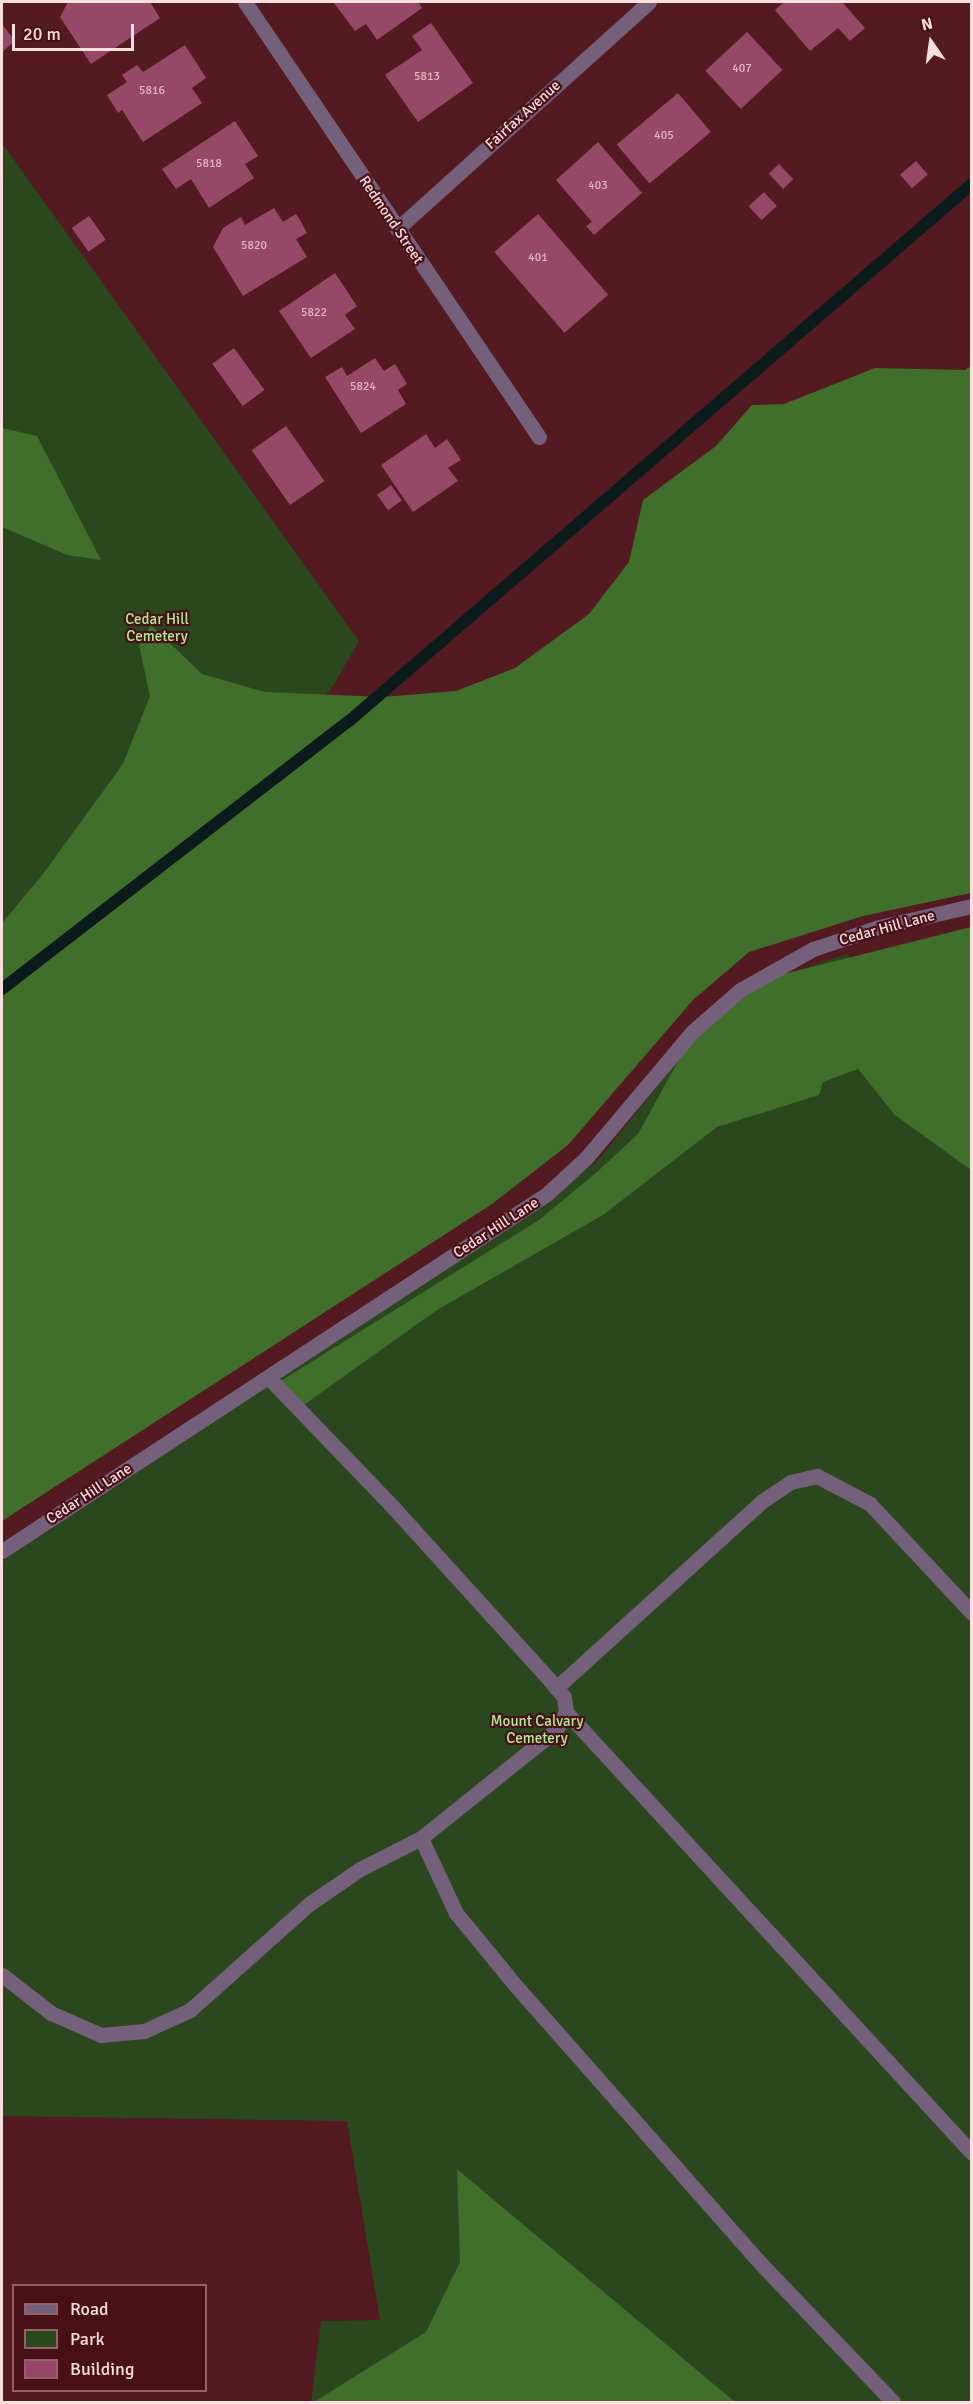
<!DOCTYPE html>
<style>
body{margin:0}
#map{position:relative;width:973px;height:2404px;overflow:hidden;background:#541a21;font-family:Signika,sans-serif}
div>[style]{position:absolute}
[style*='--x']{left:calc(var(--x)*1px);top:calc(var(--y)*1px);width:calc(var(--w)*1px);rotate:calc(var(--a)*1deg)}
.green>*{inset:0;background:#2a471e}
.forest>*{inset:0;background:#406f2b}
.stream>*{height:12px;margin:-6px;padding:0 6px;transform-origin:6px;border-radius:6px;background:#0b1b1b}
.building>*{inset:0;background:#964867;transform-origin:0 0}
.service>*{height:15px;margin:-7.5px;padding:0 7.5px;transform-origin:7.5px;border-radius:7.5px;background:#75607c}
.minor>*{height:15px;margin:-7.5px;padding:0 7.5px;transform-origin:7.5px;border-radius:7.5px;background:#75607c}
span{translate:-50% -50%;white-space:nowrap;text-align:center;line-height:1.15;-webkit-text-stroke:4.5px #480f17;paint-order:stroke}
.number-label{font-size:12px;color:#e4b9c1}
.number-label span{-webkit-text-stroke-width:0}
.street-label{font-size:15px;color:#fedfdf}
.park-label{font-size:15px;color:#acef91}
.frame{position:absolute;inset:0;border:3px solid #fedfdf;pointer-events:none}
.legend{position:absolute;left:12px;top:2284px;width:195px;height:108px;box-sizing:border-box;background:#480f17;border:2px solid #916267;margin:0;padding:8px 10px;list-style:none;font-size:18px;color:#fedfdf}
.legend li{display:flex;align-items:center;gap:12px;height:30px}
.legend b{width:30px;border:2px solid #916267}
.north{position:absolute;left:901px;top:12px;width:60px;height:60px;-webkit-text-stroke:4px #480f17;paint-order:stroke;rotate:347deg;font-size:16px;font-weight:700;line-height:24px;text-align:center;color:#fedfdf}
.north::after{content:'';display:block;margin:auto;width:21px;height:27px;background:#fedfdf;clip-path:polygon(50% 0,100% 100%,50% 72%,0 100%)}
.scale{position:absolute;left:12px;top:24px;width:122px;height:27px;box-sizing:border-box;border:3px solid #fedfdf;border-top:0;padding-left:8px;font-size:18px;line-height:21px;white-space:nowrap;color:#fedfdf;-webkit-text-stroke:4px #480f17;paint-order:stroke}
</style>
<div id="map">
<div class="green">
<i style="clip-path:polygon(2px 143px,359px 641px,330px 691px,2px 941px)"></i>
<i style="clip-path:polygon(847px 954px,971px 1092px,971px 2402px,311px 2402px,321px 2321px,380px 2320px,347px 2121px,2px 2116px,2px 1561px,539px 1208px,599px 1159px,685px 1052px,784px 975px)"></i>
</div>
<div class="forest">
<i style="clip-path:polygon(971px 366px,971px 893px,863px 916px,749px 952px,693px 1000px,568px 1145px,492px 1204px,2px 1521px,2px 923px,40px 878px,123px 764px,150px 696px,139px 645px,151px 625px,202px 674px,265px 692px,383px 697px,456px 691px,515px 668px,589px 614px,629px 562px,643px 500px,716px 446px,752px 405px,784px 404px,875px 368px,965px 370px)"></i>
<i style="clip-path:polygon(2px 428px,37px 436px,101px 560px,67px 555px,2px 527px)"></i>
<i style="clip-path:polygon(971px 927px,971px 1170px,895px 1115px,858px 1069px,823px 1082px,819px 1095px,717px 1127px,603px 1215px,437px 1310px,301px 1407px,276px 1384px,539px 1220px,597px 1172px,638px 1134px,688px 1043px,742px 996px,784px 974px)"></i>
<i style="clip-path:polygon(457px 2169px,735px 2402px,314px 2402px,426px 2332px,460px 2262px)"></i>
</div>
<div class="stream">
<i style="--x:2;--y:989;--w:437;--a:-37.7"></i>
<i style="--x:348;--y:722;--w:824;--a:-40.77"></i>
</div>
<div class="building">
<i style="clip-path:polygon(68px 2px,150px 2px,160px 18px,91px 64px,60px 17px)"></i>
<i style="clip-path:polygon(333px 2px,418px 2px,422px 8px,377px 40px,366px 24px,355px 31px)"></i>
<i style="clip-path:polygon(784px 2px,842px 2px,865px 28px,850px 41px,838px 28px,810px 51px,775px 10px)"></i>
<i style="clip-path:polygon(431px 23px,473px 83px,418px 122px,385px 75px,422px 50px,412px 36px)"></i>
<i style="clip-path:polygon(2px 24px,15px 41px,2px 52px)"></i>
<i style="left:747px;top:32px;width:52px;height:57px;rotate:47deg"></i>
<i style="clip-path:polygon(185px 45px,206px 78px,192px 88px,202px 103px,143px 142px,122px 110px,118px 113px,107px 95px,127px 82px,122px 75px,137px 65px,143px 72px)"></i>
<i style="left:678px;top:93px;width:51px;height:80px;rotate:50deg"></i>
<i style="clip-path:polygon(235px 121px,258px 156px,245px 164px,254px 178px,209px 208px,191px 179px,176px 189px,162px 169px)"></i>
<i style="clip-path:polygon(598px 142px,642px 193px,594px 235px,586px 226px,592px 222px,556px 180px)"></i>
<i style="left:916px;top:161px;width:18px;height:21px;rotate:49deg"></i>
<i style="left:779px;top:164px;width:21px;height:14px;rotate:47deg"></i>
<i style="left:764px;top:192px;width:19px;height:21px;rotate:47deg"></i>
<i style="clip-path:polygon(274px 208px,283px 222px,296px 214px,300px 220px,307px 233px,296px 239px,307px 257px,243px 296px,213px 247px,223px 228px,241px 217px,245px 225px)"></i>
<i style="left:538px;top:214px;width:107px;height:58px;rotate:49deg"></i>
<i style="left:89px;top:216px;width:29px;height:21px;rotate:55deg"></i>
<i style="clip-path:polygon(335px 273px,357px 306px,345px 315px,355px 329px,311px 358px,279px 311px)"></i>
<i style="left:234px;top:348px;width:52px;height:27px;rotate:54deg"></i>
<i style="clip-path:polygon(375px 358px,384px 371px,395px 364px,407px 384px,398px 390px,406px 404px,361px 433px,325px 377px,342px 367px,347px 376px)"></i>
<i style="left:286px;top:426px;width:67px;height:42px;rotate:55deg"></i>
<i style="clip-path:polygon(426px 434px,435px 448px,447px 439px,461px 460px,448px 468px,458px 481px,413px 512px,381px 465px)"></i>
<i style="left:391px;top:485px;width:19px;height:17px;rotate:55deg"></i>
</div>
<div class="service">
<i style="--x:556;--y:1688;--w:277;--a:-42.2"></i>
<i style="--x:761;--y:1502;--w:36;--a:-34"></i>
<i style="--x:791;--y:1482;--w:27;--a:-13"></i>
<i style="--x:817;--y:1476;--w:60;--a:27.8"></i>
<i style="--x:870;--y:1504;--w:149;--a:46.9"></i>
<i style="--x:566;--y:1712;--w:599;--a:47.37"></i>
<i style="--x:421;--y:1838;--w:83;--a:65"></i>
<i style="--x:456;--y:1913;--w:94;--a:50.6"></i>
<i style="--x:516;--y:1986;--w:376;--a:48.6"></i>
<i style="--x:765;--y:2268;--w:185;--a:46.3"></i>
<i style="--x:2;--y:1975;--w:62;--a:37.8"></i>
<i style="--x:51;--y:2013;--w:55;--a:23.7"></i>
<i style="--x:101;--y:2035;--w:43;--a:-5.3"></i>
<i style="--x:144;--y:2031;--w:51;--a:-24.5"></i>
<i style="--x:190;--y:2010;--w:159;--a:-41.7"></i>
<i style="--x:309;--y:1904;--w:62;--a:-34.5"></i>
<i style="--x:360;--y:1869;--w:68;--a:-26.9"></i>
<i style="--x:421;--y:1838;--w:173;--a:-38.7"></i>
<i style="--x:556;--y:1730;--w:21;--a:-61"></i>
<i style="--x:566;--y:1712;--w:15;--a:-98"></i>
<i style="--x:564;--y:1697;--w:26;--a:-130"></i>
<i style="--x:547;--y:1677;--w:229;--a:-132.2"></i>
<i style="--x:393;--y:1507;--w:180;--a:-133.9"></i>
</div>
<div class="minor">
<i style="--x:245;--y:2;--w:525;--a:55.95"></i>
<i style="--x:397;--y:229;--w:339;--a:-42"></i>
<i style="--x:2;--y:1551;--w:652;--a:-33.23"></i>
<i style="--x:547;--y:1194;--w:53;--a:-42.7"></i>
<i style="--x:586;--y:1158;--w:165;--a:-49.9"></i>
<i style="--x:692;--y:1032;--w:64;--a:-41.2"></i>
<i style="--x:740;--y:990;--w:84;--a:-29.3"></i>
<i style="--x:813;--y:949;--w:70;--a:-18.4"></i>
<i style="--x:879;--y:927;--w:95;--a:-12.7"></i>
</div>
<div class="number-label">
<span style="left:742px;top:69px">407</span>
<span style="left:427px;top:77px">5813</span>
<span style="left:152px;top:91px">5816</span>
<span style="left:664px;top:136px">405</span>
<span style="left:209px;top:164px">5818</span>
<span style="left:598px;top:186px">403</span>
<span style="left:254px;top:246px">5820</span>
<span style="left:538px;top:258px">401</span>
<span style="left:314px;top:313px">5822</span>
<span style="left:363px;top:387px">5824</span>
</div>
<div class="street-label">
<span style="left:523px;top:115px;rotate:-42deg">Fairfax Avenue</span>
<span style="left:391px;top:220px;rotate:56deg">Redmond Street</span>
<span style="left:887px;top:928px;rotate:-15deg">Cedar Hill Lane</span>
<span style="left:496px;top:1228px;rotate:-33deg">Cedar Hill Lane</span>
<span style="left:89px;top:1494px;rotate:-33deg">Cedar Hill Lane</span>
</div>
<div class="park-label">
<span style="left:157px;top:628px">Cedar Hill<br>Cemetery</span>
<span style="left:537px;top:1730px">Mount Calvary<br>Cemetery</span>
</div>
<div class="frame"></div>
<ul class="legend">
<li><b style="height:8px;background:#75607c"></b>Road</li>
<li><b style="height:16px;background:#2a471e"></b>Park</li>
<li><b style="height:16px;background:#964867"></b>Building</li>
</ul>
<div class="north">N</div>
<div class="scale">20 m</div>
</div>
